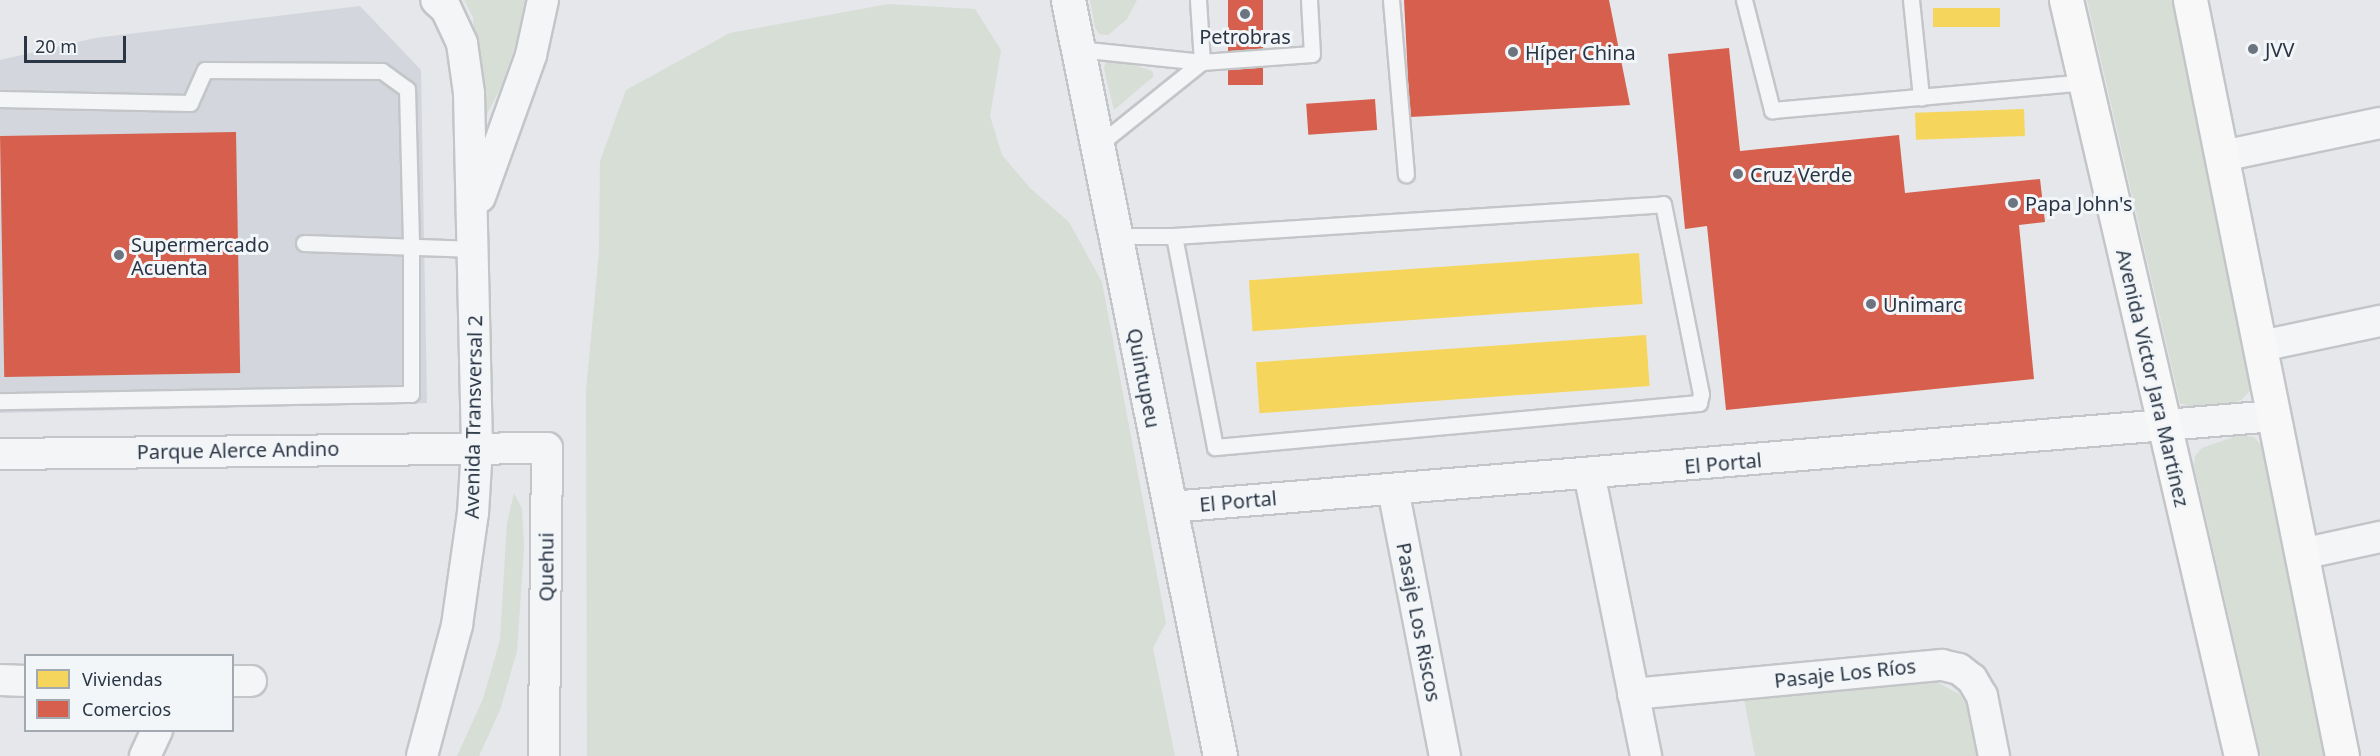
<!DOCTYPE html>
<meta charset="utf-8">
<style>
body{margin:0}
#map{position:relative;width:2380px;height:756px;overflow:hidden;background:#e5e7ea;font-family:"Noto Sans",sans-serif}
div>[style]{position:absolute}
[style*='--x']{left:calc(var(--x)*1px);top:calc(var(--y)*1px);width:calc(var(--w)*1px);rotate:calc(var(--a)*1deg)}
.built>*{inset:0;background:#d3d7dd}
.green>*{inset:0;background:#d6ded5}
.homes>*{inset:0;background:#f6d55c;transform-origin:0 0}
.shops>*{inset:0;background:#d6604d;transform-origin:0 0}
.roads{filter:drop-shadow(2px 0 #c3c5c8) drop-shadow(-2px 0 #c3c5c8) drop-shadow(0 2px #c3c5c8) drop-shadow(0 -2px #c3c5c8)}
.service>*{height:15px;margin:-7.5px;padding:0 7.5px;transform-origin:7.5px;border-radius:7.5px;background:#f4f5f7}
.minor>*{height:30px;margin:-15px;padding:0 15px;transform-origin:15px;border-radius:15px;background:#f4f5f7}
.tertiary>*{height:33px;margin:-16.5px;padding:0 16.5px;transform-origin:16.5px;border-radius:16.5px;background:#f4f5f7}
.secondary>*{height:33px;margin:-16.5px;padding:0 16.5px;transform-origin:16.5px;border-radius:16.5px;background:#f8f8f8}
.dots>*{width:16px;height:16px;translate:-50% -50%;box-sizing:border-box;border:3px solid #f3f6f9;border-radius:50%}
span{translate:-50% -50%;white-space:nowrap;text-align:center;line-height:1.15;-webkit-text-stroke:6px #f3f6f9;paint-order:stroke}
.poi-label{font-size:20px;color:#2a3645}
.left{translate:0 -50%;text-align:left}
.street-label{font-size:20px;color:#2a3645}
.legend{position:absolute;left:24px;top:654px;width:210px;height:78px;box-sizing:border-box;background:#f3f6f9;border:2px solid #a3a9b1;margin:0;padding:8px 10px;list-style:none;font-size:18px;color:#2a3645}
.legend li{display:flex;align-items:center;gap:12px;height:30px}
.legend b{width:30px;border:2px solid #a3a9b1}
.scale{position:absolute;left:24px;top:36px;width:102px;height:27px;box-sizing:border-box;border:3px solid #2a3645;border-top:0;padding-left:8px;font-size:18px;line-height:21px;white-space:nowrap;color:#2a3645;-webkit-text-stroke:4px #f3f6f9;paint-order:stroke}
</style>
<div id="map">
<div class="built">
<i style="clip-path:polygon(360px 6px,421px 70px,427px 403px,0 413px,0 60px,95px 38px)"></i>
</div>
<div class="green">
<i style="clip-path:polygon(464px 0,531px 0,500px 89px,486px 116px,479px 88px,473px 17px)"></i>
<i style="clip-path:polygon(1090px 0,1137px 0,1127px 19px,1108px 35px,1099px 34px,1095px 27px)"></i>
<i style="clip-path:polygon(2087px 0,2172px 0,2252px 389px,2241px 400px,2226px 405px,2198px 410px,2180px 403px)"></i>
<i style="clip-path:polygon(888px 4px,975px 9px,1001px 50px,990px 116px,1002px 155px,1030px 188px,1069px 222px,1102px 282px,1166px 623px,1153px 648px,1175px 756px,587px 756px,586px 391px,599px 252px,600px 161px,626px 90px,730px 33px)"></i>
<i style="clip-path:polygon(1114px 58px,1152px 71px,1154px 76px,1114px 110px,1104px 69px,1106px 60px)"></i>
<i style="clip-path:polygon(2239px 435px,2254px 437px,2264px 448px,2327px 756px,2261px 756px,2194px 465px,2195px 456px,2202px 448px)"></i>
<i style="clip-path:polygon(514px 493px,522px 509px,524px 547px,517px 651px,500px 710px,479px 756px,457px 756px,483px 699px,500px 640px,507px 523px)"></i>
<i style="clip-path:polygon(1918px 679px,1933px 680px,1959px 694px,1967px 706px,1977px 756px,1755px 756px,1744px 699px)"></i>
</div>
<div class="homes">
<i style="left:2000px;top:8px;width:19px;height:67px;rotate:90deg"></i>
<i style="left:2024px;top:109px;width:27px;height:109px;rotate:88deg"></i>
<i style="left:1639px;top:253px;width:51px;height:391px;rotate:86deg"></i>
<i style="left:1646px;top:335px;width:51px;height:391px;rotate:86deg"></i>
</div>
<div class="shops">
<i style="left:1228px;top:0;width:35px;height:85px"></i>
<i style="clip-path:polygon(1404px 0,1609px 0,1630px 105px,1410px 117px)"></i>
<i style="clip-path:polygon(1729px 48px,1740px 151px,1899px 135px,1905px 193px,2040px 179px,2045px 222px,2019px 225px,2034px 379px,1726px 410px,1707px 226px,1685px 229px,1668px 54px)"></i>
<i style="left:1375px;top:99px;width:31px;height:69px;rotate:86deg"></i>
<i style="left:236px;top:132px;width:241px;height:236px;rotate:89deg"></i>
</div>
<div class="roads">
<div class="service">
<i style="--x:1391;--y:0;--w:175;--a:85.1"></i>
<i style="--x:1744;--y:0;--w:114;--a:75.7"></i>
<i style="--x:1772;--y:110;--w:314;--a:-5.1"></i>
<i style="--x:1911;--y:0;--w:98;--a:84.1"></i>
<i style="--x:1078;--y:49;--w:125;--a:6"></i>
<i style="--x:1202;--y:62;--w:110;--a:-4.2"></i>
<i style="--x:1312;--y:54;--w:54;--a:-93.2"></i>
<i style="--x:0;--y:99;--w:190;--a:1.2"></i>
<i style="--x:190;--y:103;--w:36;--a:-66"></i>
<i style="--x:205;--y:70;--w:177;--a:0.3"></i>
<i style="--x:382;--y:71;--w:31;--a:36"></i>
<i style="--x:407;--y:89;--w:155;--a:88.5"></i>
<i style="--x:411;--y:244;--w:150;--a:90"></i>
<i style="--x:411;--y:394;--w:411;--a:179"></i>
<i style="--x:1097;--y:146;--w:134;--a:-38.7"></i>
<i style="--x:1202;--y:62;--w:62;--a:-93.7"></i>
<i style="--x:1115;--y:236;--w:59;--a:0"></i>
<i style="--x:1174;--y:236;--w:490;--a:-3.7"></i>
<i style="--x:1663;--y:204;--w:194;--a:78.7"></i>
<i style="--x:1701;--y:394;--w:9;--a:103"></i>
<i style="--x:1699;--y:403;--w:486;--a:174.8"></i>
<i style="--x:1215;--y:447;--w:215;--a:-101"></i>
<i style="--x:304;--y:243;--w:171;--a:2"></i>
</div>
<div class="minor">
<i style="--x:2222;--y:156;--w:161;--a:-11.8"></i>
<i style="--x:480;--y:197;--w:151;--a:-70.2"></i>
<i style="--x:531;--y:55;--w:56;--a:-77.7"></i>
<i style="--x:2261;--y:346;--w:122;--a:-11.9"></i>
<i style="--x:0;--y:454;--w:547;--a:-0.63"></i>
<i style="--x:547;--y:448;--w:308;--a:90.6"></i>
<i style="--x:1589;--y:473;--w:289;--a:78.6"></i>
<i style="--x:1393;--y:489;--w:272;--a:79"></i>
<i style="--x:1170;--y:507;--w:1109;--a:-4.71"></i>
<i style="--x:2302;--y:554;--w:80;--a:-12.3"></i>
<i style="--x:0;--y:680;--w:26;--a:2"></i>
<i style="--x:232;--y:681;--w:19;--a:0"></i>
<i style="--x:1633;--y:694;--w:310;--a:-5.4"></i>
<i style="--x:1942;--y:665;--w:17;--a:13"></i>
<i style="--x:1959;--y:669;--w:16;--a:38"></i>
<i style="--x:1972;--y:679;--w:20;--a:60"></i>
<i style="--x:1982;--y:696;--w:61;--a:78.7"></i>
<i style="--x:145;--y:756;--w:29;--a:-65"></i>
<i style="--x:422;--y:756;--w:136;--a:-75"></i>
<i style="--x:457;--y:625;--w:113;--a:-81.9"></i>
<i style="--x:473;--y:513;--w:66;--a:-86.5"></i>
<i style="--x:477;--y:447;--w:354;--a:-91.3"></i>
<i style="--x:469;--y:93;--w:50;--a:-98"></i>
<i style="--x:462;--y:43;--w:38;--a:-115"></i>
<i style="--x:446;--y:9;--w:13;--a:-138"></i>
</div>
<div class="tertiary">
<i style="--x:1068;--y:0;--w:771;--a:78.63"></i>
</div>
<div class="secondary">
<i style="--x:2066;--y:0;--w:776;--a:76.97"></i>
<i style="--x:2190;--y:0;--w:771;--a:78.63"></i>
</div>
</div>
<div class="dots">
<i style="left:1245px;top:14px;background:#6b747f"></i>
<i style="left:2253px;top:49px;background:#6b747f"></i>
<i style="left:1513px;top:52px;background:#6b747f"></i>
<i style="left:1738px;top:174px;background:#6b747f"></i>
<i style="left:2013px;top:203px;background:#6b747f"></i>
<i style="left:119px;top:255px;background:#6b747f"></i>
<i style="left:1871px;top:304px;background:#6b747f"></i>
</div>
<div class="poi-label">
<span style="left:1245px;top:36px">Petrobras</span>
<span class="left" style="left:2265px;top:49px">JVV</span>
<span class="left" style="left:1525px;top:52px">Híper China</span>
<span class="left" style="left:1750px;top:174px">Cruz Verde</span>
<span class="left" style="left:2025px;top:203px">Papa John's</span>
<span class="left" style="left:131px;top:256px">Supermercado<br>Acuenta</span>
<span class="left" style="left:1883px;top:304px">Unimarc</span>
</div>
<div class="street-label">
<span style="left:1144px;top:378px;rotate:79deg">Quintupeu</span>
<span style="left:2153px;top:378px;rotate:77deg">Avenida Víctor Jara Martínez</span>
<span style="left:473px;top:417px;rotate:-89deg">Avenida Transversal 2</span>
<span style="left:238px;top:450px;rotate:-1deg">Parque Alerce Andino</span>
<span style="left:1723px;top:463px;rotate:-5deg">El Portal</span>
<span style="left:1238px;top:501px;rotate:-5deg">El Portal</span>
<span style="left:546px;top:567px;rotate:-90deg">Quehui</span>
<span style="left:1419px;top:622px;rotate:79deg">Pasaje Los Riscos</span>
<span style="left:1845px;top:673px;rotate:-6deg">Pasaje Los Ríos</span>
</div>
<ul class="legend">
<li><b style="height:16px;background:#f6d55c"></b>Viviendas</li>
<li><b style="height:16px;background:#d6604d"></b>Comercios</li>
</ul>
<div class="scale">20 m</div>
</div>
